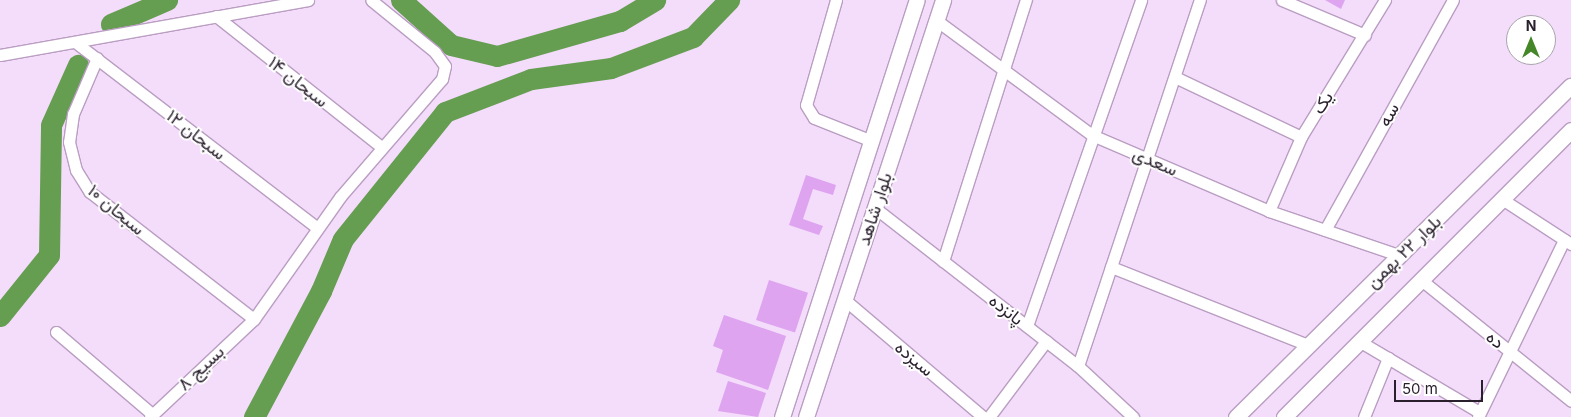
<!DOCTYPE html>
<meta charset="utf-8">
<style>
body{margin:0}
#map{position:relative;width:1571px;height:417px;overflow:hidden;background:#f4dcfb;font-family:Inter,Vazirmatn,sans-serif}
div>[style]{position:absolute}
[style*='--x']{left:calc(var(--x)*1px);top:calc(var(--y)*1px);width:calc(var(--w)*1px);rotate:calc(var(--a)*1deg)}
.river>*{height:21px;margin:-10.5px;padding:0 10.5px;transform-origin:10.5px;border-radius:10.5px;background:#659d51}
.building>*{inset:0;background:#dea4f0;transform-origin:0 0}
.roads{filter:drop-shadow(1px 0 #ba9ec2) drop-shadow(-1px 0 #ba9ec2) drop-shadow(0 1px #ba9ec2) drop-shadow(0 -1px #ba9ec2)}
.street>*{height:11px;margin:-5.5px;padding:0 5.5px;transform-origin:5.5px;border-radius:5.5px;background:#fff}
.secondary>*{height:15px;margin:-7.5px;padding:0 7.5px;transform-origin:7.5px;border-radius:7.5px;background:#fff}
span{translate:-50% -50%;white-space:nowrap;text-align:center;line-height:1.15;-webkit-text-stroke:4px #fff;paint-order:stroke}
.street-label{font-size:18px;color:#291f2d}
.north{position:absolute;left:1506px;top:15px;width:50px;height:50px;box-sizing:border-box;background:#fff;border:1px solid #a9a5ab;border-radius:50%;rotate:0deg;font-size:14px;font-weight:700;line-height:20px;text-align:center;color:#291f2d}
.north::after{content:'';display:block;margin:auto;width:18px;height:22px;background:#448628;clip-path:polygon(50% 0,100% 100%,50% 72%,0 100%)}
.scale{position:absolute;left:1394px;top:380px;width:89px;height:22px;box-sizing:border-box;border:2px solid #291f2d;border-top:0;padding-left:6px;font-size:15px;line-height:18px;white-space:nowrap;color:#291f2d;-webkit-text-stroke:4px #fff;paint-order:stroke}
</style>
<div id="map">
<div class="river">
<i style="--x:401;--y:0;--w:67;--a:42"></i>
<i style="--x:451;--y:45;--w:47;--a:13.4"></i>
<i style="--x:497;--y:56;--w:128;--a:-15.9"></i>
<i style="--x:620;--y:21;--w:41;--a:-31"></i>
<i style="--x:111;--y:24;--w:61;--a:-23.2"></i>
<i style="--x:0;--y:316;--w:78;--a:-51.2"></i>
<i style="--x:49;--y:255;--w:130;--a:-89.1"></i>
<i style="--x:51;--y:125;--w:66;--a:-65.8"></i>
<i style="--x:254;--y:417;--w:143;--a:-62"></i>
<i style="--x:321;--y:291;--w:56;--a:-67.1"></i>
<i style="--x:343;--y:239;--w:163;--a:-51.2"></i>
<i style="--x:445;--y:112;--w:92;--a:-21"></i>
<i style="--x:531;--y:79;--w:81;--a:-7.8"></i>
<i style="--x:611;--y:68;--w:88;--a:-20.7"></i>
<i style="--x:693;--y:37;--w:52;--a:-45.8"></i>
</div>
<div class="building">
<i style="clip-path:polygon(1325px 0,1345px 0,1341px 9px)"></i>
<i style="clip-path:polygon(806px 175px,836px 185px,833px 195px,813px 189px,803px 219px,823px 226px,819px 235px,789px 225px)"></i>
<i style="left:769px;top:280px;width:41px;height:42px;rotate:18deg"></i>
<i style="clip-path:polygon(724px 315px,786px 336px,768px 390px,716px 372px,723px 350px,713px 346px)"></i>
<i style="clip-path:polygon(728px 381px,766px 393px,758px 417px,718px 411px)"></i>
</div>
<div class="roads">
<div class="street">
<i style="--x:836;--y:0;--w:109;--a:105.9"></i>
<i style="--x:806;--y:105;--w:15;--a:58"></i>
<i style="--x:814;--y:118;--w:62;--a:21.6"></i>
<i style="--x:1282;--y:0;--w:90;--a:22.9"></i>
<i style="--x:216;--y:16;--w:211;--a:38.4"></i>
<i style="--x:936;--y:20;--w:194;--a:36.4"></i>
<i style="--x:1092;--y:135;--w:193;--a:23.2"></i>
<i style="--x:1269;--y:211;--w:139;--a:18.8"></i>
<i style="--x:75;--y:42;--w:305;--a:37.5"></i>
<i style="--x:0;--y:55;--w:313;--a:-10.1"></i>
<i style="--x:97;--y:58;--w:61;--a:113.2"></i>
<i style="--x:73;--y:114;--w:28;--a:98"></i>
<i style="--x:69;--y:142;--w:29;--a:76"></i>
<i style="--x:76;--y:170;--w:26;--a:58"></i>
<i style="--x:90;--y:192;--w:207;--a:37.8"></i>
<i style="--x:1177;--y:78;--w:137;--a:25.4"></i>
<i style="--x:1505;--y:201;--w:79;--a:33.1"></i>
<i style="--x:875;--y:208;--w:257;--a:37.9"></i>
<i style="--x:1078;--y:366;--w:75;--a:42.8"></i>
<i style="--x:1269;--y:211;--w:81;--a:-66.6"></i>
<i style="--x:1301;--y:137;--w:161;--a:-58.5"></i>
<i style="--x:1325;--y:230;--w:263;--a:-60.9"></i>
<i style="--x:943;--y:261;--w:274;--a:-72.4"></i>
<i style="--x:1111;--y:267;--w:212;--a:21.6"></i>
<i style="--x:1420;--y:279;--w:194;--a:38.9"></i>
<i style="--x:845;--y:300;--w:181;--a:40.3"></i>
<i style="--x:1027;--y:326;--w:345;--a:-70.7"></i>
<i style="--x:56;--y:332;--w:126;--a:40.5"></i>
<i style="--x:1359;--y:341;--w:139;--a:30.6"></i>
<i style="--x:1078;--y:366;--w:386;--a:-71.6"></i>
<i style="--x:150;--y:417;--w:143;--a:-43.3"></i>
<i style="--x:254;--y:319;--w:149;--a:-54.8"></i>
<i style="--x:340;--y:197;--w:156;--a:-49.2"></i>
<i style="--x:442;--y:79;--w:13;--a:-77"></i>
<i style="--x:445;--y:66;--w:17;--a:-126"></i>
<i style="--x:435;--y:52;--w:82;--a:-140.9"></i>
<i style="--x:989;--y:417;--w:95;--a:-53.1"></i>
<i style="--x:1364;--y:417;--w:64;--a:-67.9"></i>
<i style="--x:1478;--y:417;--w:197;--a:-64.1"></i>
</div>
<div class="secondary">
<i style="--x:782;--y:417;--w:438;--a:-72.1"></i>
<i style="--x:806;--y:417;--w:439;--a:-71.8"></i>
<i style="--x:1236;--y:417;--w:471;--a:-44.7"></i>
<i style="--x:1284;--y:417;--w:406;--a:-45"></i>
</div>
</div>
<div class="street-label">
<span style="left:298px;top:82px;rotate:38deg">سبحان ۱۴</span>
<span style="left:1323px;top:103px;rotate:-58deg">یک</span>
<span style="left:1389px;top:115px;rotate:-61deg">سه</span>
<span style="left:196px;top:135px;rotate:38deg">سبحان ۱۲</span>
<span style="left:1155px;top:162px;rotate:23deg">سعدی</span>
<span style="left:875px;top:209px;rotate:-72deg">بلوار شاهد</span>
<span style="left:116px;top:210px;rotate:40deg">سبحان ۱۰</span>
<span style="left:1404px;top:252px;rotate:-44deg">بلوار ۲۲ بهمن</span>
<span style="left:1006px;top:310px;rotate:38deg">پانزده</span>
<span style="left:1495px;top:340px;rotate:39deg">ده</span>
<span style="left:914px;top:359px;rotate:40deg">سیزده</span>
<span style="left:201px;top:368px;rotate:-43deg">بسیج ۸</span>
</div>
<div class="north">N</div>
<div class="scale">50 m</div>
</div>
